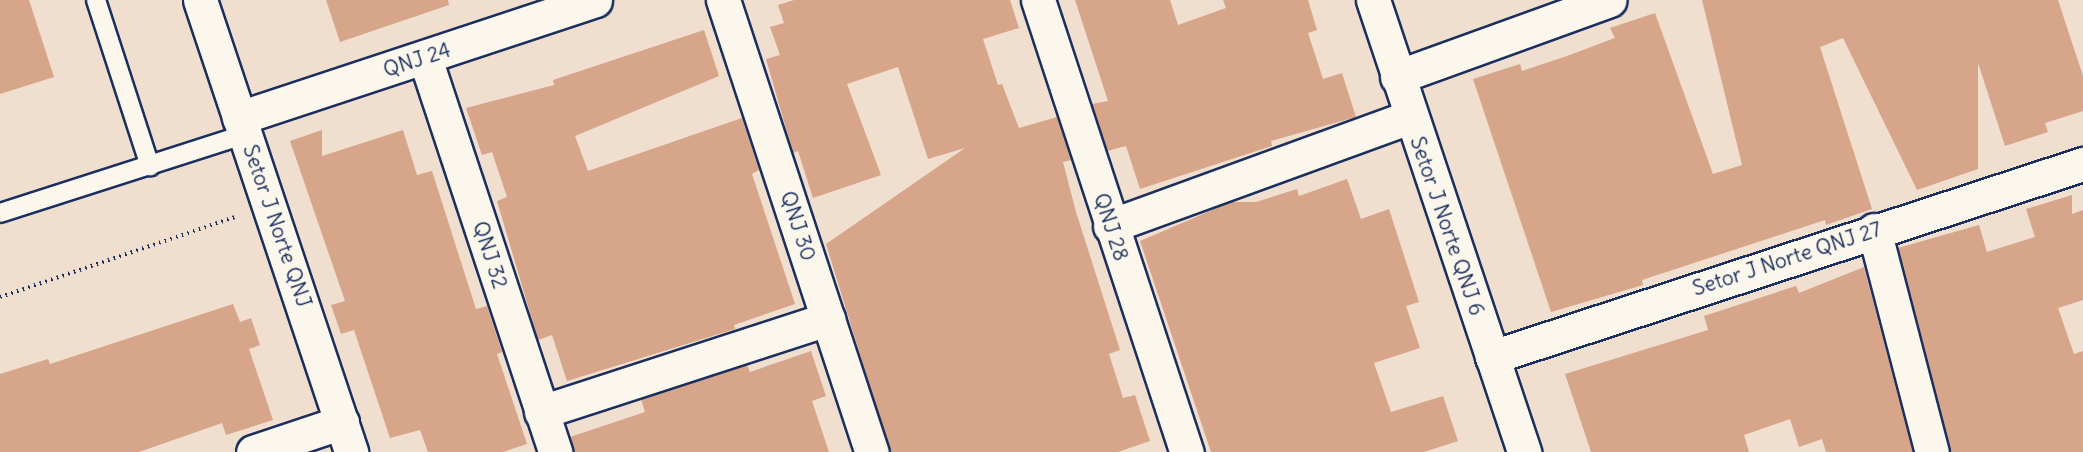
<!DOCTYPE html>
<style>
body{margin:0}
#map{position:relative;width:2083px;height:452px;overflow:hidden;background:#f0decf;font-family:Delius,sans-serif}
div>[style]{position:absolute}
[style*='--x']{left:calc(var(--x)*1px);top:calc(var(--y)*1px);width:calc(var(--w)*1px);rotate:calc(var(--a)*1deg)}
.building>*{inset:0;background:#d7a58a}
.path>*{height:4px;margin-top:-2px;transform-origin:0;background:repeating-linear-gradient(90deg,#1b2f5e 0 1.5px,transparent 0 6px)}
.roads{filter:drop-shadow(2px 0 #1b2f5e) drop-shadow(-2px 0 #1b2f5e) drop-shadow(0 2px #1b2f5e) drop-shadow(0 -2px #1b2f5e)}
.lane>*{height:18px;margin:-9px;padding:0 9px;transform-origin:9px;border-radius:9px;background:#fbf7ec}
.street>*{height:33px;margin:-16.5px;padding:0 16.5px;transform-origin:16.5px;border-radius:16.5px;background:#fbf7ec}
.secondary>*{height:33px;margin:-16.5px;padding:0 16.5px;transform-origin:16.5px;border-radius:16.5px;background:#fbf7ec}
span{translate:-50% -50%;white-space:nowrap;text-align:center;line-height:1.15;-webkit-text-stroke:4.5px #fbf7ec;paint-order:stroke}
.street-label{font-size:21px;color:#1b2f5e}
</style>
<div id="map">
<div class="building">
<i style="clip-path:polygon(0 0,29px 0,54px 77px,0 94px)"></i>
<i style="clip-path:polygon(326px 0,448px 0,449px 5px,340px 42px)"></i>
<i style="clip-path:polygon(794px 0,1010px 0,1019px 28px,983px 39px,998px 85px,1002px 84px,1019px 128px,1057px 117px,1071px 160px,1063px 162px,1076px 212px,1120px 350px,1109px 354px,1123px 398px,1135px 395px,1150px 441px,1118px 452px,890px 452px,826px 244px,965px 148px,928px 159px,898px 67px,847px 84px,881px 175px,813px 198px,798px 151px,793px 153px,766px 59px,780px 55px,770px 27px,784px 23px,778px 5px)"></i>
<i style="clip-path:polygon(1075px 0,1170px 0,1178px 25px,1226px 8px,1223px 0,1308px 0,1317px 30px,1308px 33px,1323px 79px,1342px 73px,1356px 117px,1271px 141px,1272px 146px,1140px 189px,1126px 146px,1107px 151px,1092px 104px,1108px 101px)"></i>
<i style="clip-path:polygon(1702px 0,2058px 0,2083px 76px,2083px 111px,2045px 123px,2048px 132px,2005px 146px,1978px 63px,1978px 169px,1917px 190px,1843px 38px,1820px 47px,1872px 209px,1826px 225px,1825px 220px,1642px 280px,1643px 285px,1551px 312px,1473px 79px,1520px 64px,1522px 71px,1567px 56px,1615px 38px,1610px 28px,1655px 13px,1713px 174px,1742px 165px)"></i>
<i style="clip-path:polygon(704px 30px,719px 76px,575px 136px,588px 171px,742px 118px,759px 170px,752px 174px,795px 304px,734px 325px,735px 329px,567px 381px,552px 335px,538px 340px,497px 201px,507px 197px,492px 152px,482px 155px,466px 108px,554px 85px,553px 80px)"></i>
<i style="clip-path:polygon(322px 130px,322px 156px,403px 130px,417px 175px,432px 171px,476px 309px,487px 306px,502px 352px,497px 354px,527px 444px,503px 452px,428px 452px,420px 430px,390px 438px,354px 330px,341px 334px,331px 305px,345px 301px,290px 141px)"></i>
<i style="clip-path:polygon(1347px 179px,1361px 219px,1389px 209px,1419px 302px,1406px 306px,1420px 348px,1374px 363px,1391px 412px,1443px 396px,1458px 441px,1424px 452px,1211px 452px,1140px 241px,1231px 202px,1256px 202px,1297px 189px,1299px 196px)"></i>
<i style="clip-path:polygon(2072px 195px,2072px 214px,2083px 210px,2083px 300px,2058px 308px,2074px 354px,2083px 351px,2083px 452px,1950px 452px,1898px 248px,1979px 225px,1987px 252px,2035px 237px,2026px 209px)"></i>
<i style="clip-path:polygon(1864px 267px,1913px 452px,1826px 452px,1822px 439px,1799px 447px,1790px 419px,1744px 435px,1749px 452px,1591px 452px,1565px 374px,1708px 330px,1704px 316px,1796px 286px,1799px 293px)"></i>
<i style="clip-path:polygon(233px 304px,240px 322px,251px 318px,260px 345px,249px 349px,273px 420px,226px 435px,222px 423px,139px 452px,0 452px,0 374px,48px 359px,50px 364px)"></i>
<i style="clip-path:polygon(811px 351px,826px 396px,812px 401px,829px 452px,573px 452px,570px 437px,645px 412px,641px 399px,747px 365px,750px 372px)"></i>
</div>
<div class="path">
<i style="--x:0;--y:297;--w:251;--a:-18.8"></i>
</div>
<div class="roads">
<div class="lane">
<i style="--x:96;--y:0;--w:175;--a:72"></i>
<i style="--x:0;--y:213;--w:258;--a:-17.8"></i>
</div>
<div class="street">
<i style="--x:200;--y:0;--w:477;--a:71.5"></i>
<i style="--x:723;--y:0;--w:476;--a:71.8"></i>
<i style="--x:1038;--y:0;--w:476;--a:71.8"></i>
<i style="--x:425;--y:58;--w:415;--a:71.7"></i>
<i style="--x:1397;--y:77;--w:226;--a:-19.9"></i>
<i style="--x:239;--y:118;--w:375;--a:-18.3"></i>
<i style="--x:1110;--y:226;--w:319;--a:-20"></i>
<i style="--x:1874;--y:230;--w:229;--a:75.4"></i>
<i style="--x:1492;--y:357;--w:622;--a:-18.09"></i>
<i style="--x:541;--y:412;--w:302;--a:-18"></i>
<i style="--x:253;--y:452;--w:94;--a:-18.6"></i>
</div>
<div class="secondary">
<i style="--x:1373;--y:0;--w:477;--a:71.5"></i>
</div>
</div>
<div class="street-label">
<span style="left:417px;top:60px;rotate:-18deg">QNJ 24</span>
<span style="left:277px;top:226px;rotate:71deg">Setor J Norte QNJ</span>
<span style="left:798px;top:226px;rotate:72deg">QNJ 30</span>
<span style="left:1447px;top:226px;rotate:71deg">Setor J Norte QNJ 6</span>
<span style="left:1111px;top:227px;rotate:72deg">QNJ 28</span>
<span style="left:490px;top:255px;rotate:72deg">QNJ 32</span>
<span style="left:1787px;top:259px;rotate:-18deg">Setor J Norte QNJ 27</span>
</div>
</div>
